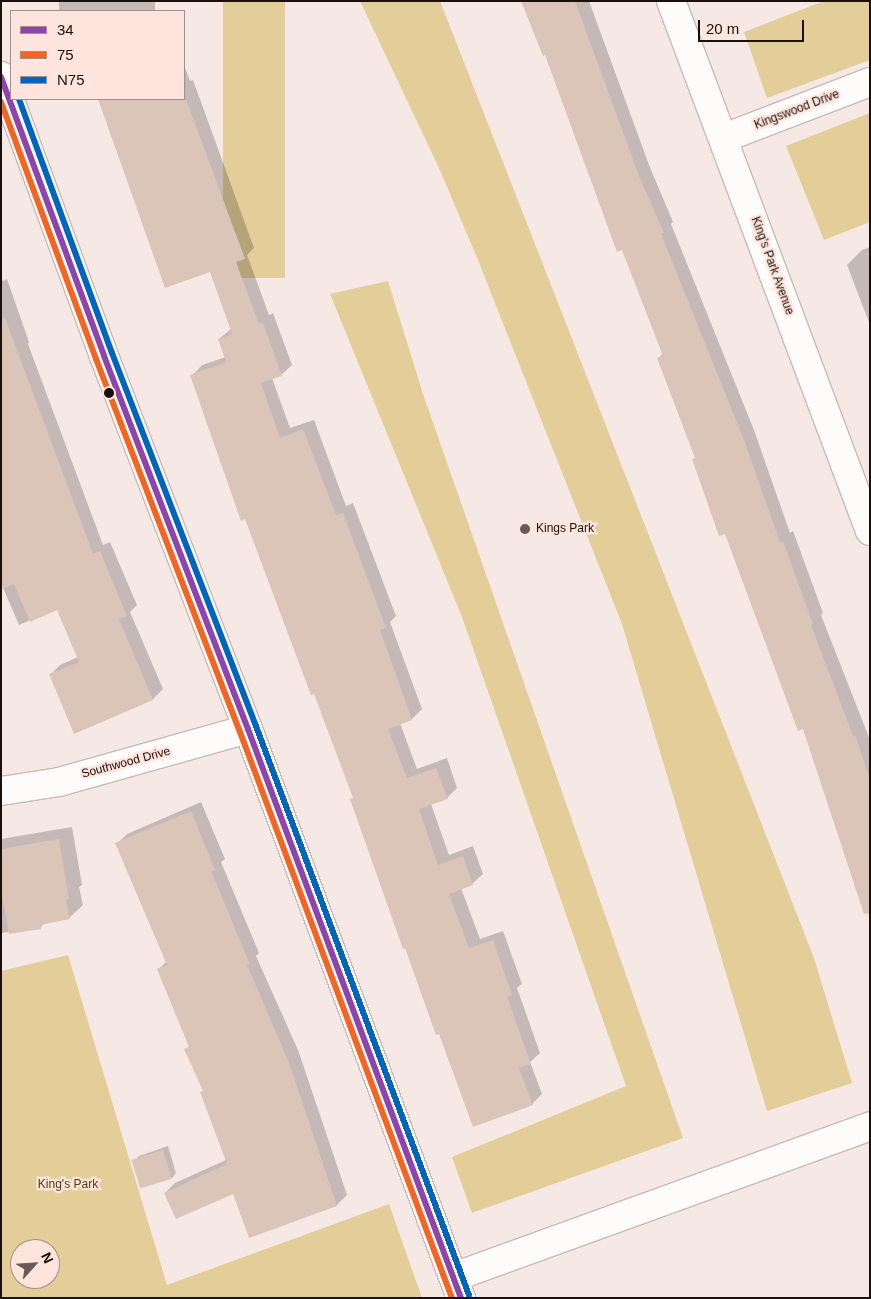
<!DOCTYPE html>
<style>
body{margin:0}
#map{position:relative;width:871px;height:1299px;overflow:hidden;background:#f6e8e5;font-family:Helvetica,sans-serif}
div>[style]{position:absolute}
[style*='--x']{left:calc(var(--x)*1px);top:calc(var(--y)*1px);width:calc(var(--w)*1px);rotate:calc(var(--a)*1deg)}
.green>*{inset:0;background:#e3ce99;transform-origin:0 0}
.shadow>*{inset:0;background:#0003;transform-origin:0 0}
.building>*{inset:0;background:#dbc4b8;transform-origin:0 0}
.roads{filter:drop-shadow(1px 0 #c8bab7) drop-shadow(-1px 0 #c8bab7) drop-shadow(0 1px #c8bab7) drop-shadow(0 -1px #c8bab7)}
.minor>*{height:28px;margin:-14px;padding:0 14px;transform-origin:14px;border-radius:14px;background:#fefcfb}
.major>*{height:28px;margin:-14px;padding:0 14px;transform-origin:14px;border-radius:14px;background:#fefcfb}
.bus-1>*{height:6px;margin:-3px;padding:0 3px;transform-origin:3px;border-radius:3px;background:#8e44ad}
.bus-2>*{height:6px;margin:-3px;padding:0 3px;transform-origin:3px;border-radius:3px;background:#f26522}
.bus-3>*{height:6px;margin:-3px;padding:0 3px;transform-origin:3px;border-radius:3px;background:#0065bd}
.dots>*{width:14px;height:14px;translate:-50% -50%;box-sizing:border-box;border:2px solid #fee4dd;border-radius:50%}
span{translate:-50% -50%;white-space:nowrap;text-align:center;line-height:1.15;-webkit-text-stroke:4.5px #fee4dd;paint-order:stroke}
.street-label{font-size:12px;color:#1c0e0b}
.poi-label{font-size:12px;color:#1c0e0b}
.left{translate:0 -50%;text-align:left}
.park-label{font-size:12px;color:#4f4107}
.frame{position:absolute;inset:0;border:2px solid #1c0e0b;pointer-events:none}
.legend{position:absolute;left:10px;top:10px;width:175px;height:90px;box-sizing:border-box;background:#fee4dd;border:1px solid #a48e89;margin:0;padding:6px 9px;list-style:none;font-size:15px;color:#1c0e0b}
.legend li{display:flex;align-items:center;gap:10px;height:25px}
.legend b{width:25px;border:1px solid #a48e89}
.north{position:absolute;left:10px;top:1239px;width:50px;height:50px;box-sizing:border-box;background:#fee4dd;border:1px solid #a48e89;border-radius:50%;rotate:64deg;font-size:14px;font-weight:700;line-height:20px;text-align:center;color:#1c0e0b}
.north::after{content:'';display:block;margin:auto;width:18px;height:22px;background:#685a57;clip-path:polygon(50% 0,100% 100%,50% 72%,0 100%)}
.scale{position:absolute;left:698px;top:20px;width:106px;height:22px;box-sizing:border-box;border:2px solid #1c0e0b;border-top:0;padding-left:6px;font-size:15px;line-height:18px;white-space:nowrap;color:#1c0e0b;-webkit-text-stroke:4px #fee4dd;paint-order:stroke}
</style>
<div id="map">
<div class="green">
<i style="left:223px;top:1px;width:62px;height:277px"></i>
<i style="clip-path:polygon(360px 1px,440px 1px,814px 958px,852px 1083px,767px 1111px,622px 624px,478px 260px,439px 168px)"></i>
<i style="clip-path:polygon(824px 1px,870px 1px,870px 60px,767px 98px,744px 32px)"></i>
<i style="clip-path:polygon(870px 113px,870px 222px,824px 240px,786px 146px)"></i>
<i style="clip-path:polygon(388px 281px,423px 394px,683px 1138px,472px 1213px,452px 1157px,626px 1086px,462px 617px,330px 294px)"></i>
<i style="clip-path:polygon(evenodd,68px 955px,167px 1285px,389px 1204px,422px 1298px,1px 1298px,1px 971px,68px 955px,20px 1249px,50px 1249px,50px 1279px,20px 1279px,20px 1249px)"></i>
</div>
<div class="shadow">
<i style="left:59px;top:1px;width:96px;height:10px"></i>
<i style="clip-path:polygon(523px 1px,589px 1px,649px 165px,673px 222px,671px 224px,754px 430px,790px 533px,793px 531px,823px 613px,821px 615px,870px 740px,870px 918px,804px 728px,658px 359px,663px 353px,546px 53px)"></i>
<i style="clip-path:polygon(184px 65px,190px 81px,193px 80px,254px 248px,247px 255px,269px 315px,273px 313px,292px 365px,281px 375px,272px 378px,290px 428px,314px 420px,346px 506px,353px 503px,396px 616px,390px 622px,422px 709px,412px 719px,400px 723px,417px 769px,447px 758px,457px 788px,447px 798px,431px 804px,449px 855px,473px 846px,483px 874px,472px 884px,461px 888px,480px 939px,503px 931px,522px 984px,517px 988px,540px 1053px,530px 1062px,542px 1094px,532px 1104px,352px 799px,354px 797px,192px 376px,202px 365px,226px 357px,219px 339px,232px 328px,210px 270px,166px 286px,99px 99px,184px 99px)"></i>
<i style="clip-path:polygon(870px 247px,870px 325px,847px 265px,862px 250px)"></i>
<i style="clip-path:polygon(1px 276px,3px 281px,7px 279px,29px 342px,28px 344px,103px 545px,110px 542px,137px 605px,130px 612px,163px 689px,153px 699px,50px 675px,60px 665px,78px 657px,58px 608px,19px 625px,1px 583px)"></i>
<i style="clip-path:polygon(201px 802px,225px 859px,221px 862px,259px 953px,256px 956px,298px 1050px,347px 1195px,337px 1205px,250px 1236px,233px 1192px,165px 1193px,175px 1183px,226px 1160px,202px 1092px,204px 1090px,186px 1049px,190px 1045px,158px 970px,167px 961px,117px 844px,127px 834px)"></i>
<i style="clip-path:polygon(72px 827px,82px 885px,79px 887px,83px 905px,69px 918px,45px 922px,40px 928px,1px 933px,1px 839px)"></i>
<i style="clip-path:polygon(168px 1146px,176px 1173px,172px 1178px,134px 1161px,139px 1156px)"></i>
</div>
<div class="building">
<i style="clip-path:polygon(521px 1px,575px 1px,639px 176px,664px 233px,661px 234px,744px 440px,780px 542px,783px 541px,813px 624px,811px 625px,853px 736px,855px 735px,870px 779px,870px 913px,864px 914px,803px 729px,798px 731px,725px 534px,719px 536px,692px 459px,695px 458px,657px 358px,663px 356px,622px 250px,617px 252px,545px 55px,543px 56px)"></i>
<i style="clip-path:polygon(98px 99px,186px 99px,245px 259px,236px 262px,259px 324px,263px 323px,282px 376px,261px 383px,280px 438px,303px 429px,336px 515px,343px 513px,386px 628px,380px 630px,412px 720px,388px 729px,407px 778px,436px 768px,448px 799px,419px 809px,438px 865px,463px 856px,473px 885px,449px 894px,469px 948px,493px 940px,512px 995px,507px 997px,531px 1064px,519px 1068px,533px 1105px,473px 1127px,439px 1034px,436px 1035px,405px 948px,403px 949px,350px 799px,353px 798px,314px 694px,311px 695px,245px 519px,241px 521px,190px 375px,226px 362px,218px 339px,232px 334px,210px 272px,165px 288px)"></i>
<i style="clip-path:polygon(1px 318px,5px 318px,93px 554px,100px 551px,127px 616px,119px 619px,153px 700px,74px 734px,49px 674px,79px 662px,57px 610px,30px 622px,14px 584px,1px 589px)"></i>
<i style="clip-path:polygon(191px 811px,215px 870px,211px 871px,250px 964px,247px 965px,288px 1060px,337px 1206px,249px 1238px,233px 1194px,176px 1219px,164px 1193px,227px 1164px,200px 1092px,203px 1091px,184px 1049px,189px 1047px,157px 969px,167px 965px,115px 843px)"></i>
<i style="clip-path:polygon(59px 839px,69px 899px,66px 899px,70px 919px,40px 925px,41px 929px,9px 934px,1px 889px,1px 849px)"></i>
<i style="left:163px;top:1150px;width:30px;height:33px;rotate:73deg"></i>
</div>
<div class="roads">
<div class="minor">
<i style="--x:1;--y:76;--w:298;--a:69.8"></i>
<i style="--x:104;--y:356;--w:400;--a:68.9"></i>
<i style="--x:248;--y:729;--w:608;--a:69.48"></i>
<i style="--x:724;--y:138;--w:156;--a:-21"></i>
<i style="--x:1;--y:791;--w:59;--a:-8.8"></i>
<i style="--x:59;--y:782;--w:196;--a:-15.7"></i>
<i style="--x:454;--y:1277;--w:443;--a:-19.9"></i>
</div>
<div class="major">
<i style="--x:671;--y:1;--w:566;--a:69.42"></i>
</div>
</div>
<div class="bus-1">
<i style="--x:1;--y:77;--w:297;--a:69.7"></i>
<i style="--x:104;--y:356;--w:400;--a:68.9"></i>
<i style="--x:248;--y:729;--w:608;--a:69.48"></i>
</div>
<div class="bus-2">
<i style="--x:1;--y:102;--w:274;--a:69.7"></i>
<i style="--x:96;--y:359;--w:400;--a:68.9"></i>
<i style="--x:240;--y:732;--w:604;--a:69.47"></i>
</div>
<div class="bus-3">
<i style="--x:19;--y:99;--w:270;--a:69.9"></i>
<i style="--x:112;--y:353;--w:400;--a:68.9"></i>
<i style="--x:256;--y:726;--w:608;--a:69.48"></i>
</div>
<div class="dots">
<i style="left:109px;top:393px;background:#1c0e0b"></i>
<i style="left:525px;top:529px;background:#685a57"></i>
</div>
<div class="street-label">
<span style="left:797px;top:110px;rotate:-21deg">Kingswood Drive</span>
<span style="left:772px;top:266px;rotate:70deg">King's Park Avenue</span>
<span style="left:126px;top:763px;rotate:-15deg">Southwood Drive</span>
</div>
<div class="poi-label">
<span class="left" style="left:536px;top:529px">Kings Park</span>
</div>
<div class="park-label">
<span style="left:68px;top:1185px">King's Park</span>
</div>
<div class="frame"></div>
<ul class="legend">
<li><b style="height:6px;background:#8e44ad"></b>34</li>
<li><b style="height:6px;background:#f26522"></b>75</li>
<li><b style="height:6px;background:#0065bd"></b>N75</li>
</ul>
<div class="north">N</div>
<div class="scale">20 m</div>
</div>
